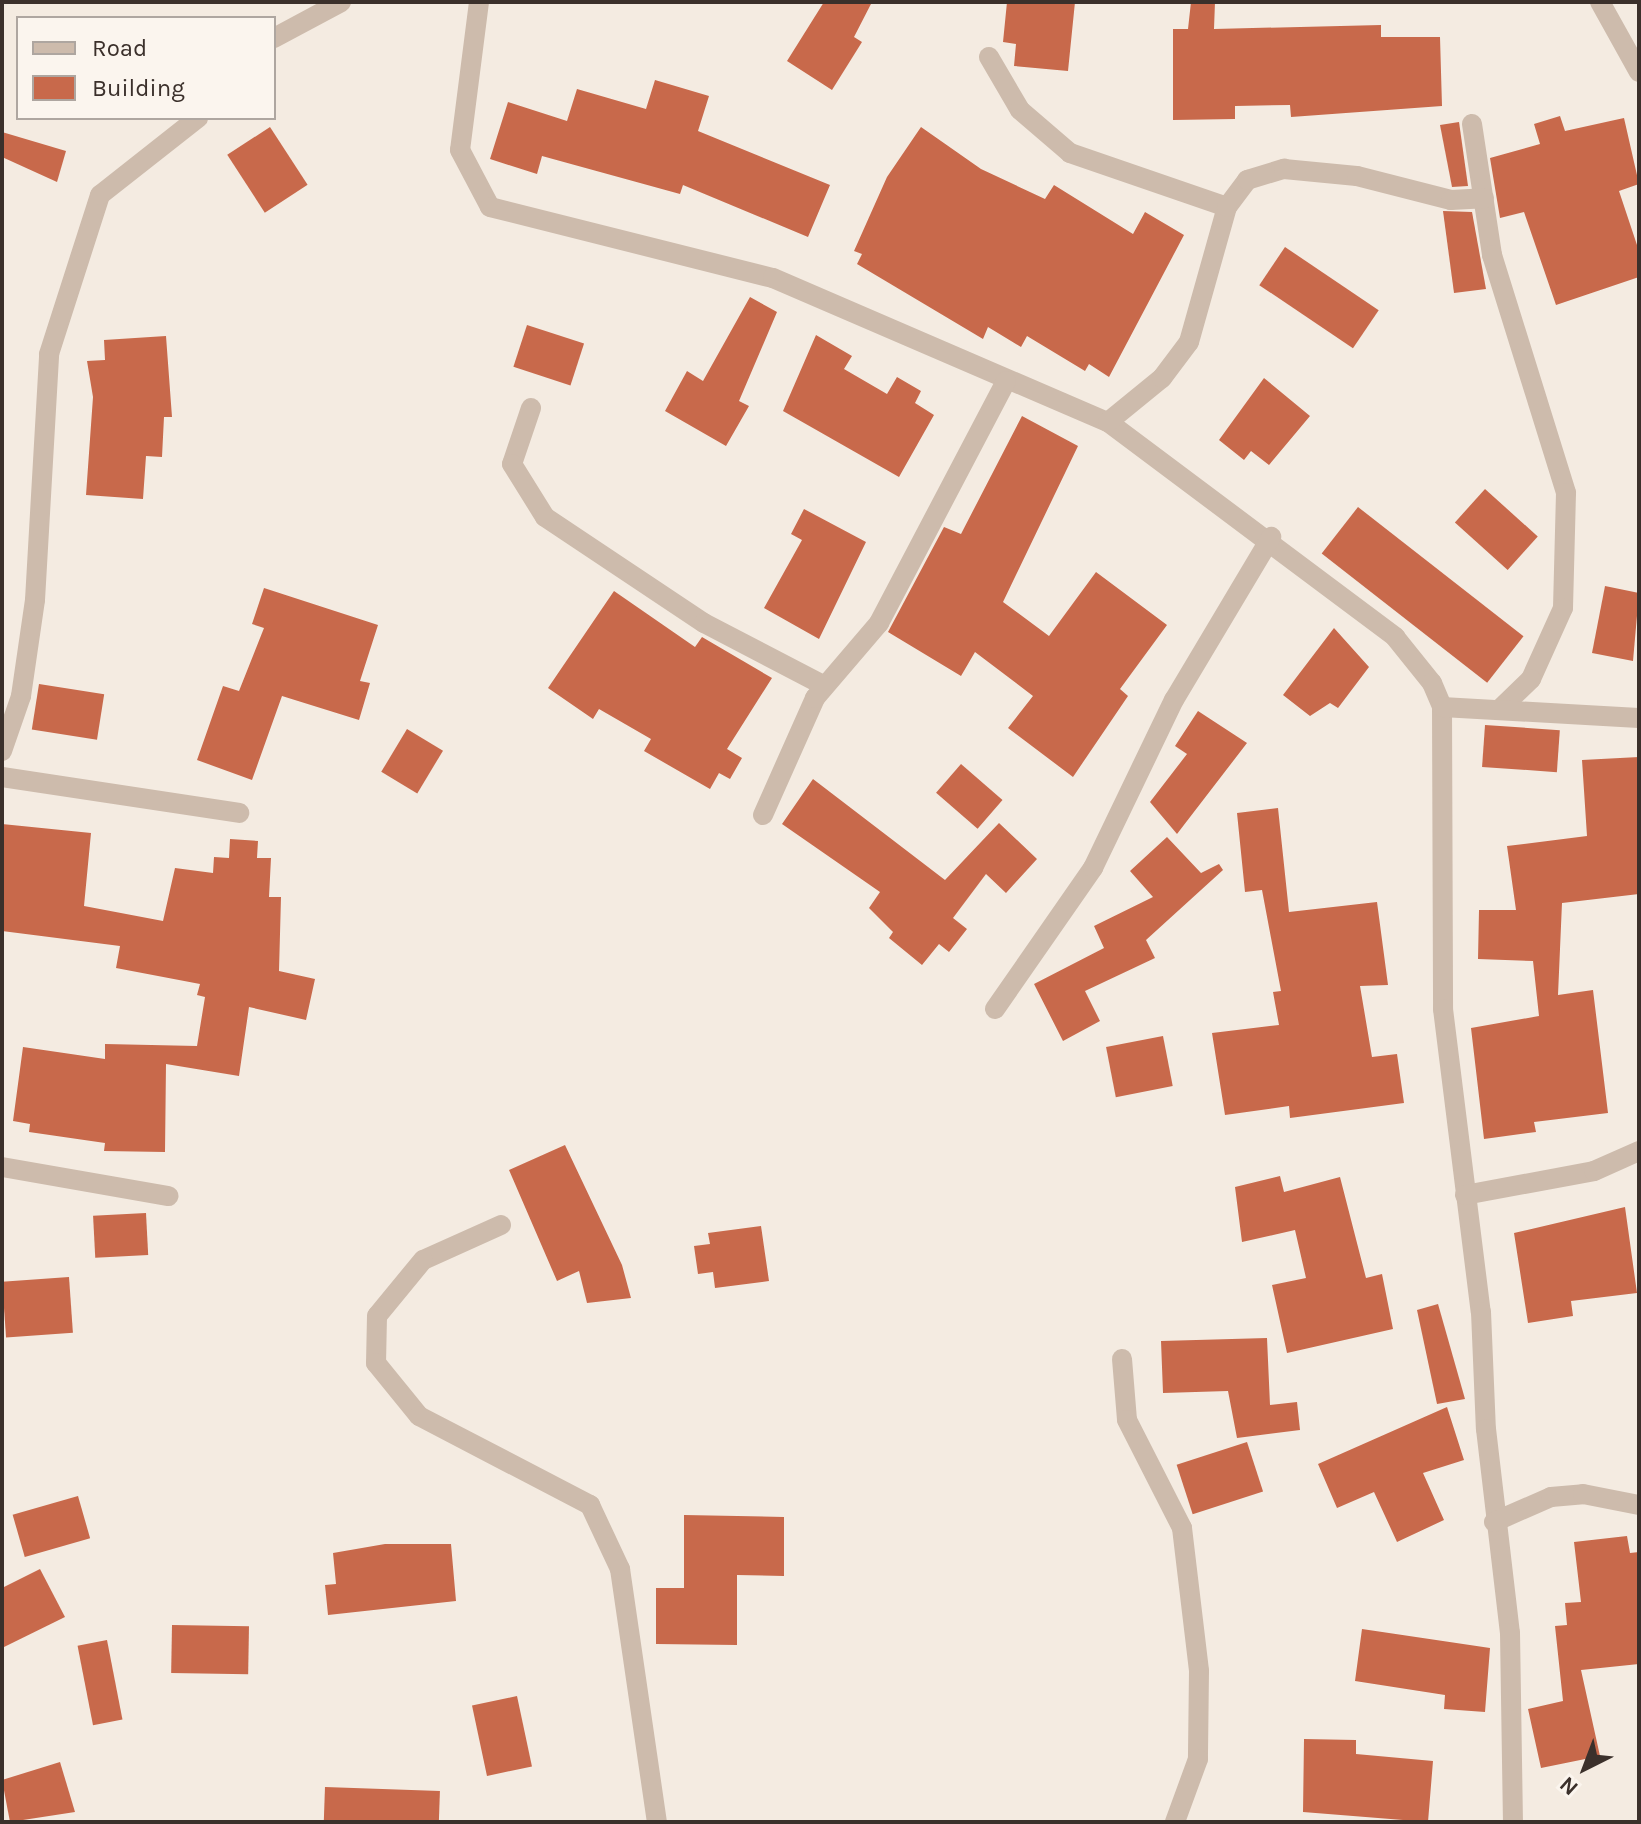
<!DOCTYPE html>
<style>
body{margin:0}
#map{position:relative;width:1641px;height:1824px;overflow:hidden;background:#f4ebe1;font-family:Karla,sans-serif}
div>[style]{position:absolute}
[style*='--x']{left:calc(var(--x)*1px);top:calc(var(--y)*1px);width:calc(var(--w)*1px);rotate:calc(var(--a)*1deg)}
.building>*{inset:0;background:#c8694b;transform-origin:0 0}
.street>*{height:20px;margin:-10px;padding:0 10px;transform-origin:10px;border-radius:10px;background:#cdbbac}
span{translate:-50% -50%;white-space:nowrap;text-align:center;line-height:1.15;-webkit-text-stroke:6px #fbf5ee;paint-order:stroke}
.frame{position:absolute;inset:0;border:4px solid #3b302b;pointer-events:none}
.legend{position:absolute;left:16px;top:16px;width:260px;height:104px;box-sizing:border-box;background:#fbf5ee;border:2px solid #aea6a0;margin:0;padding:10px 14px;list-style:none;font-size:24px;color:#3b302b}
.legend li{display:flex;align-items:center;gap:16px;height:40px}
.legend b{width:40px;border:2px solid #aea6a0}
.north{position:absolute;left:1545px;top:1728px;width:80px;height:80px;-webkit-text-stroke:6px #fbf5ee;paint-order:stroke;rotate:222deg;font-size:22px;font-weight:700;line-height:32px;text-align:center;color:#3b302b}
.north::after{content:'';display:block;margin:auto;width:28px;height:36px;background:#3b302b;clip-path:polygon(50% 0,100% 100%,50% 72%,0 100%)}
</style>
<div id="map">
<div class="building">
<i style="clip-path:polygon(824px 2px,872px 2px,854px 37px,862px 42px,832px 90px,787px 61px)"></i>
<i style="clip-path:polygon(1007px 2px,1075px 2px,1068px 71px,1014px 66px,1016px 44px,1003px 42px)"></i>
<i style="clip-path:polygon(1191px 2px,1215px 2px,1214px 29px,1381px 25px,1381px 37px,1440px 37px,1442px 106px,1291px 117px,1290px 105px,1235px 106px,1235px 119px,1173px 120px,1173px 29px,1188px 29px)"></i>
<i style="clip-path:polygon(655px 80px,709px 96px,698px 131px,830px 185px,808px 237px,683px 185px,680px 194px,542px 156px,537px 174px,490px 159px,508px 102px,567px 121px,577px 89px,646px 109px)"></i>
<i style="clip-path:polygon(1560px 116px,1565px 131px,1624px 118px,1639px 184px,1619px 191px,1639px 251px,1639px 277px,1556px 305px,1524px 212px,1500px 218px,1490px 158px,1540px 144px,1534px 124px)"></i>
<i style="clip-path:polygon(1459px 122px,1468px 186px,1452px 187px,1440px 125px)"></i>
<i style="left:270px;top:127px;width:69px;height:51px;rotate:57deg"></i>
<i style="clip-path:polygon(921px 127px,981px 169px,1045px 199px,1054px 185px,1133px 234px,1145px 212px,1184px 235px,1109px 377px,1089px 364px,1085px 371px,1027px 336px,1021px 347px,988px 327px,983px 339px,857px 264px,862px 254px,854px 251px,887px 177px)"></i>
<i style="clip-path:polygon(2px 132px,66px 151px,57px 182px,2px 157px)"></i>
<i style="clip-path:polygon(1443px 211px,1472px 212px,1486px 289px,1454px 293px)"></i>
<i style="left:1285px;top:247px;width:113px;height:46px;rotate:34deg"></i>
<i style="clip-path:polygon(750px 297px,777px 312px,739px 401px,749px 406px,726px 446px,665px 411px,687px 371px,703px 381px)"></i>
<i style="left:527px;top:325px;width:60px;height:44px;rotate:18deg"></i>
<i style="clip-path:polygon(816px 335px,852px 356px,844px 369px,887px 394px,897px 377px,921px 391px,915px 403px,934px 415px,899px 477px,783px 411px)"></i>
<i style="clip-path:polygon(166px 336px,172px 417px,164px 417px,162px 457px,146px 456px,143px 499px,86px 495px,93px 397px,87px 361px,105px 360px,104px 340px)"></i>
<i style="clip-path:polygon(1264px 378px,1310px 416px,1269px 465px,1251px 451px,1244px 460px,1219px 440px)"></i>
<i style="clip-path:polygon(1022px 416px,1078px 446px,1003px 602px,1049px 636px,1096px 572px,1167px 625px,1120px 689px,1128px 696px,1073px 777px,1008px 728px,1033px 696px,975px 652px,961px 676px,888px 632px,944px 527px,961px 534px)"></i>
<i style="left:1485px;top:489px;width:71px;height:45px;rotate:42deg"></i>
<i style="left:1358px;top:507px;width:210px;height:59px;rotate:38deg"></i>
<i style="clip-path:polygon(804px 509px,866px 542px,819px 639px,764px 608px,802px 540px,791px 534px)"></i>
<i style="clip-path:polygon(1605px 586px,1639px 593px,1633px 661px,1592px 653px)"></i>
<i style="clip-path:polygon(264px 588px,378px 625px,360px 681px,370px 683px,359px 720px,282px 696px,252px 780px,197px 760px,223px 686px,239px 691px,264px 628px,252px 624px)"></i>
<i style="clip-path:polygon(614px 591px,695px 647px,702px 637px,772px 678px,727px 749px,742px 758px,730px 779px,719px 773px,710px 789px,644px 751px,651px 739px,599px 709px,593px 719px,548px 688px)"></i>
<i style="clip-path:polygon(1334px 628px,1369px 667px,1338px 708px,1330px 703px,1310px 716px,1283px 695px)"></i>
<i style="left:39px;top:684px;width:66px;height:46px;rotate:9deg"></i>
<i style="clip-path:polygon(1198px 711px,1247px 743px,1177px 834px,1150px 802px,1187px 754px,1175px 746px)"></i>
<i style="left:1485px;top:725px;width:75px;height:42px;rotate:4deg"></i>
<i style="left:407px;top:729px;width:42px;height:50px;rotate:31deg"></i>
<i style="clip-path:polygon(1639px 757px,1639px 894px,1562px 903px,1558px 995px,1593px 990px,1608px 1113px,1534px 1122px,1536px 1132px,1484px 1139px,1471px 1028px,1539px 1016px,1533px 961px,1478px 959px,1479px 910px,1516px 910px,1507px 846px,1587px 836px,1582px 760px)"></i>
<i style="left:961px;top:764px;width:55px;height:38px;rotate:41deg"></i>
<i style="clip-path:polygon(813px 779px,945px 880px,999px 823px,1037px 859px,1006px 893px,986px 874px,953px 918px,967px 929px,949px 952px,939px 944px,922px 965px,889px 938px,893px 932px,869px 908px,880px 892px,782px 824px)"></i>
<i style="clip-path:polygon(1278px 808px,1289px 912px,1377px 902px,1388px 985px,1360px 986px,1372px 1057px,1397px 1054px,1404px 1103px,1290px 1118px,1289px 1106px,1225px 1115px,1212px 1033px,1279px 1025px,1273px 992px,1281px 991px,1262px 890px,1245px 892px,1237px 813px)"></i>
<i style="clip-path:polygon(2px 824px,91px 833px,84px 906px,163px 921px,175px 868px,213px 873px,214px 857px,229px 858px,230px 839px,258px 841px,257px 858px,271px 858px,269px 897px,281px 897px,279px 971px,315px 979px,306px 1020px,249px 1007px,239px 1076px,166px 1064px,165px 1152px,104px 1151px,105px 1143px,29px 1132px,30px 1124px,13px 1121px,23px 1047px,105px 1059px,105px 1044px,197px 1046px,205px 997px,197px 995px,200px 984px,116px 968px,120px 946px,2px 931px)"></i>
<i style="clip-path:polygon(1167px 837px,1201px 873px,1219px 864px,1223px 870px,1146px 940px,1155px 958px,1085px 991px,1100px 1021px,1063px 1041px,1034px 984px,1104px 948px,1094px 926px,1153px 897px,1130px 871px)"></i>
<i style="left:1163px;top:1036px;width:51px;height:58px;rotate:79deg"></i>
<i style="clip-path:polygon(565px 1145px,622px 1265px,631px 1298px,587px 1303px,579px 1271px,557px 1281px,509px 1170px)"></i>
<i style="clip-path:polygon(1280px 1176px,1284px 1192px,1340px 1177px,1366px 1278px,1382px 1274px,1393px 1329px,1287px 1353px,1272px 1285px,1306px 1278px,1295px 1230px,1242px 1242px,1235px 1187px)"></i>
<i style="clip-path:polygon(1625px 1207px,1637px 1293px,1571px 1301px,1573px 1316px,1528px 1323px,1514px 1233px)"></i>
<i style="left:146px;top:1213px;width:42px;height:53px;rotate:87deg"></i>
<i style="clip-path:polygon(761px 1226px,769px 1281px,715px 1288px,713px 1272px,698px 1274px,694px 1246px,710px 1244px,708px 1233px)"></i>
<i style="left:69px;top:1277px;width:56px;height:67px;rotate:86deg"></i>
<i style="clip-path:polygon(1438px 1304px,1465px 1399px,1437px 1404px,1417px 1310px)"></i>
<i style="clip-path:polygon(1267px 1338px,1270px 1405px,1297px 1402px,1300px 1430px,1237px 1438px,1228px 1391px,1163px 1393px,1161px 1341px)"></i>
<i style="clip-path:polygon(1447px 1407px,1464px 1460px,1423px 1473px,1444px 1520px,1397px 1542px,1374px 1492px,1337px 1508px,1318px 1464px)"></i>
<i style="left:1247px;top:1442px;width:52px;height:74px;rotate:72deg"></i>
<i style="left:78px;top:1496px;width:44px;height:68px;rotate:74deg"></i>
<i style="clip-path:polygon(684px 1515px,784px 1517px,784px 1576px,737px 1575px,737px 1645px,656px 1644px,656px 1588px,684px 1588px)"></i>
<i style="clip-path:polygon(1627px 1536px,1630px 1553px,1639px 1552px,1639px 1664px,1581px 1670px,1600px 1756px,1541px 1768px,1528px 1709px,1563px 1701px,1555px 1626px,1567px 1625px,1565px 1603px,1581px 1602px,1574px 1542px)"></i>
<i style="clip-path:polygon(385px 1544px,451px 1544px,456px 1601px,328px 1615px,325px 1585px,336px 1584px,333px 1553px)"></i>
<i style="clip-path:polygon(40px 1569px,65px 1617px,2px 1648px,2px 1588px)"></i>
<i style="left:172px;top:1625px;width:77px;height:48px;rotate:1deg"></i>
<i style="clip-path:polygon(1362px 1629px,1490px 1648px,1485px 1712px,1444px 1709px,1445px 1695px,1355px 1681px)"></i>
<i style="left:107px;top:1640px;width:81px;height:30px;rotate:79deg"></i>
<i style="left:517px;top:1696px;width:72px;height:46px;rotate:78deg"></i>
<i style="clip-path:polygon(1304px 1739px,1356px 1740px,1356px 1754px,1433px 1761px,1428px 1822px,1303px 1812px)"></i>
<i style="clip-path:polygon(60px 1762px,75px 1812px,10px 1822px,2px 1780px)"></i>
<i style="left:325px;top:1787px;width:115px;height:35px;rotate:2deg"></i>
</div>
<div class="street">
<i style="--x:479;--y:2;--w:149;--a:97.3"></i>
<i style="--x:460;--y:150;--w:64;--a:62.2"></i>
<i style="--x:490;--y:207;--w:292;--a:14.1"></i>
<i style="--x:773;--y:278;--w:365;--a:23.3"></i>
<i style="--x:1108;--y:422;--w:359;--a:36.8"></i>
<i style="--x:1395;--y:637;--w:59;--a:51.2"></i>
<i style="--x:1432;--y:683;--w:26;--a:67"></i>
<i style="--x:1442;--y:707;--w:302;--a:89.8"></i>
<i style="--x:1443;--y:1009;--w:305;--a:82.9"></i>
<i style="--x:1481;--y:1312;--w:117;--a:87.6"></i>
<i style="--x:1486;--y:1429;--w:205;--a:83.3"></i>
<i style="--x:1510;--y:1633;--w:189;--a:89.1"></i>
<i style="--x:1600;--y:2;--w:80;--a:60.9"></i>
<i style="--x:274;--y:38;--w:76;--a:-28.2"></i>
<i style="--x:989;--y:57;--w:61;--a:59.7"></i>
<i style="--x:1020;--y:110;--w:66;--a:40.7"></i>
<i style="--x:1070;--y:153;--w:166;--a:19"></i>
<i style="--x:1472;--y:124;--w:133;--a:81.3"></i>
<i style="--x:1492;--y:255;--w:249;--a:72.7"></i>
<i style="--x:1566;--y:493;--w:115;--a:91.5"></i>
<i style="--x:1563;--y:608;--w:78;--a:114.3"></i>
<i style="--x:1531;--y:679;--w:42;--a:136"></i>
<i style="--x:531;--y:408;--w:59;--a:108.7"></i>
<i style="--x:512;--y:464;--w:62;--a:58.1"></i>
<i style="--x:545;--y:517;--w:191;--a:33.7"></i>
<i style="--x:704;--y:623;--w:136;--a:27.5"></i>
<i style="--x:1108;--y:422;--w:70;--a:-39.2"></i>
<i style="--x:1162;--y:378;--w:45;--a:-53.1"></i>
<i style="--x:1189;--y:342;--w:140;--a:-74.3"></i>
<i style="--x:1227;--y:207;--w:34;--a:-53"></i>
<i style="--x:1247;--y:180;--w:39;--a:-17"></i>
<i style="--x:1284;--y:169;--w:73;--a:5.5"></i>
<i style="--x:1357;--y:176;--w:97;--a:14.3"></i>
<i style="--x:1451;--y:200;--w:33;--a:-3"></i>
<i style="--x:1442;--y:707;--w:197;--a:3.2"></i>
<i style="--x:2;--y:751;--w:58;--a:-70.9"></i>
<i style="--x:21;--y:696;--w:97;--a:-81.7"></i>
<i style="--x:35;--y:600;--w:246;--a:-86.7"></i>
<i style="--x:49;--y:354;--w:167;--a:-72.2"></i>
<i style="--x:100;--y:195;--w:125;--a:-38.2"></i>
<i style="--x:2;--y:777;--w:240;--a:8.6"></i>
<i style="--x:763;--y:815;--w:128;--a:-66"></i>
<i style="--x:815;--y:698;--w:99;--a:-49.5"></i>
<i style="--x:879;--y:623;--w:273;--a:-62.3"></i>
<i style="--x:995;--y:1009;--w:172;--a:-55.2"></i>
<i style="--x:1093;--y:868;--w:187;--a:-64.3"></i>
<i style="--x:1174;--y:700;--w:190;--a:-59.2"></i>
<i style="--x:2;--y:1167;--w:169;--a:9.9"></i>
<i style="--x:1465;--y:1195;--w:131;--a:-10.5"></i>
<i style="--x:1594;--y:1171;--w:49;--a:-24"></i>
<i style="--x:501;--y:1225;--w:85;--a:155.8"></i>
<i style="--x:423;--y:1260;--w:72;--a:129.4"></i>
<i style="--x:377;--y:1316;--w:47;--a:91.2"></i>
<i style="--x:376;--y:1363;--w:68;--a:50.9"></i>
<i style="--x:419;--y:1416;--w:193;--a:27.5"></i>
<i style="--x:590;--y:1505;--w:71;--a:64.9"></i>
<i style="--x:620;--y:1569;--w:256;--a:81.7"></i>
<i style="--x:1122;--y:1359;--w:61;--a:85.3"></i>
<i style="--x:1127;--y:1420;--w:121;--a:63"></i>
<i style="--x:1182;--y:1528;--w:144;--a:83.2"></i>
<i style="--x:1199;--y:1671;--w:88;--a:90.7"></i>
<i style="--x:1198;--y:1759;--w:67;--a:110.1"></i>
<i style="--x:1494;--y:1522;--w:62;--a:-23.7"></i>
<i style="--x:1551;--y:1497;--w:32;--a:-5"></i>
<i style="--x:1583;--y:1494;--w:57;--a:11.1"></i>
</div>
<div class="frame"></div>
<ul class="legend">
<li><b style="height:10px;background:#cdbbac"></b>Road</li>
<li><b style="height:22px;background:#c8694b"></b>Building</li>
</ul>
<div class="north">N</div>
</div>
